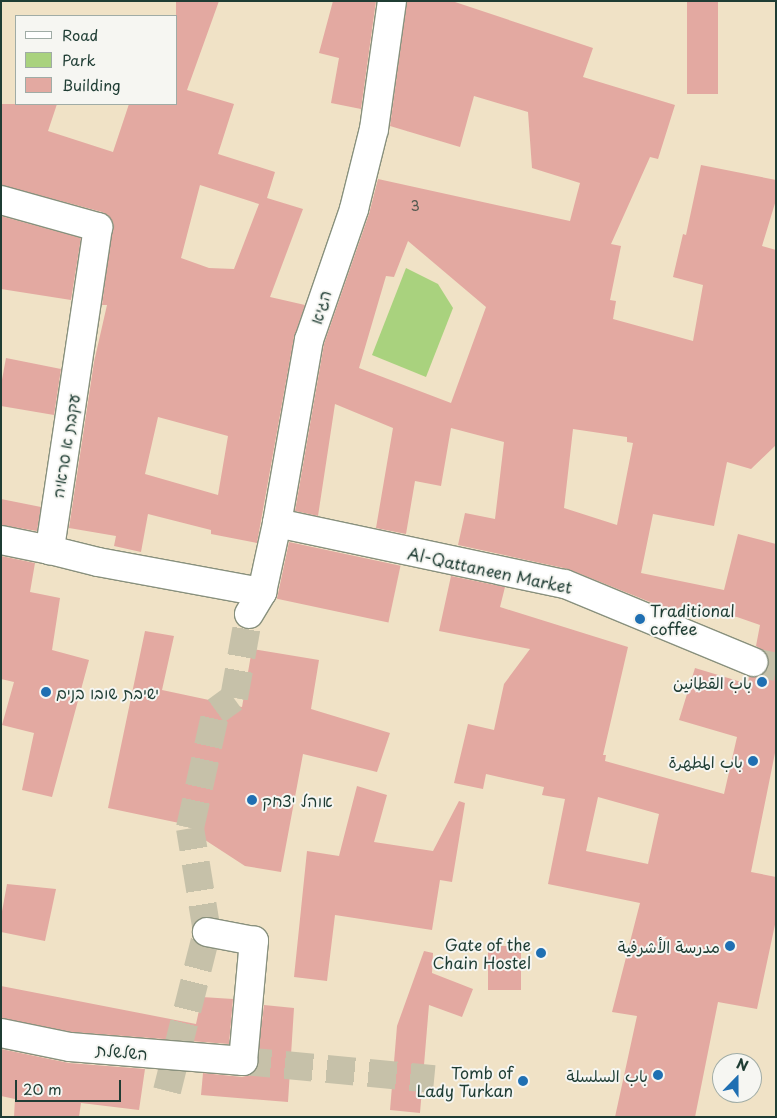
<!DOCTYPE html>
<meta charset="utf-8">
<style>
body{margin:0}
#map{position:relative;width:777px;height:1118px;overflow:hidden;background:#f0e2c6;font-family:"Playpen Sans","Playpen Sans Arabic","Playpen Sans Hebrew",sans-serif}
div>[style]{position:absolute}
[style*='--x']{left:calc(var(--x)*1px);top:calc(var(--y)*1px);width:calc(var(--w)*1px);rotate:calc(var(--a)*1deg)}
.green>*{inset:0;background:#a9d27e}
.building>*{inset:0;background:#e3a9a1;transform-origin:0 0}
.street-tunnel>*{height:28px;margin-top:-14px;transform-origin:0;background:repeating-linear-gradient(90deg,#c6c1a9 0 28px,transparent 0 42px)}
.roads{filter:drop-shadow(1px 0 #88907d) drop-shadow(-1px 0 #88907d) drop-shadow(0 1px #88907d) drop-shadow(0 -1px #88907d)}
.street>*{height:28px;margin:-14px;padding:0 14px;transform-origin:14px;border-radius:14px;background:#fff}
.dots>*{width:14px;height:14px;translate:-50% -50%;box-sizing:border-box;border:2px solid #f6f6f2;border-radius:50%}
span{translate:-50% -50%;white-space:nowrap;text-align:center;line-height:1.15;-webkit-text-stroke:4px #f6f6f2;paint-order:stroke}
.number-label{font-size:14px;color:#50584f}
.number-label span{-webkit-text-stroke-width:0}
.street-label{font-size:16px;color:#1f3d34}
.poi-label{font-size:16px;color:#1f3d34}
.left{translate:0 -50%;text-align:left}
.right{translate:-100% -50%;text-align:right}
.frame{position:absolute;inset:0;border:2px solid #1f3d34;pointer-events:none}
.legend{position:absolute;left:15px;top:15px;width:162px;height:90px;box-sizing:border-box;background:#f6f6f2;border:1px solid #a0aca6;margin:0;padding:6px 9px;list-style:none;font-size:15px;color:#1f3d34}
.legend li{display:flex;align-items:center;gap:10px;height:25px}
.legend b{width:25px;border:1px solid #a0aca6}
.north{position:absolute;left:712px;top:1053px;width:50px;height:50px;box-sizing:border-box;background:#f6f6f2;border:1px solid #a0aca6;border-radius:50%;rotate:22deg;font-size:14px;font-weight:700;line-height:20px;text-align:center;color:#1f3d34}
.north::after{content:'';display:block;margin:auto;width:18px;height:22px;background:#1f6fb2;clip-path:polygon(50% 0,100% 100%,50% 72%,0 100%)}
.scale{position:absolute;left:15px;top:1080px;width:106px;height:22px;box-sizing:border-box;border:2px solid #1f3d34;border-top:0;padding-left:6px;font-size:15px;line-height:18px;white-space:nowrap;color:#1f3d34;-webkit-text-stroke:4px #f6f6f2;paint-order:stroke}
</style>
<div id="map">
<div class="green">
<i style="clip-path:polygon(406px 268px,438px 284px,453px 308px,426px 377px,372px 355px)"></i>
</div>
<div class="building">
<i style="clip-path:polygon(evenodd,176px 1px,219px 1px,187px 90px,234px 104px,218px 154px,275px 172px,267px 198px,303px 209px,270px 297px,305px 305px,294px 337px,257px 543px,211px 534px,211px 530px,148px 514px,141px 552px,114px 546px,116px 536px,69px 528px,94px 362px,107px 305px,102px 305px,113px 222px,109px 216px,102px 212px,1px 185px,1px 104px,57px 104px,48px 131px,113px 152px,129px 104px,176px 104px,176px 1px,200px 185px,259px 204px,234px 269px,209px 268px,181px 258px,200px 185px,176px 1px,158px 417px,228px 436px,218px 495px,145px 474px,158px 417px)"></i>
<i style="clip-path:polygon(333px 1px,376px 1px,361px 109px,331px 103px,339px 58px,319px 53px)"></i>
<i style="clip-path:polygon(evenodd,407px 1px,452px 1px,593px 48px,583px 77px,675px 105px,658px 159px,650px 157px,611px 244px,621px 246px,610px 300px,616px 301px,613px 319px,693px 341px,703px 285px,673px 277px,683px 234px,686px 235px,701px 165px,776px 180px,776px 200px,762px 246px,776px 250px,776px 445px,751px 469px,727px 462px,714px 526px,653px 514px,641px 573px,724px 590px,738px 534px,776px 544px,776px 748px,751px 872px,776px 877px,776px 920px,757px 1009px,718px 1002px,695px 1117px,615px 1117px,637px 1016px,612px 1012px,640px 903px,548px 884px,565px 799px,542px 795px,544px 787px,486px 774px,483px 789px,454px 783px,468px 724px,494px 730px,504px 684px,530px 649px,439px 631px,451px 576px,505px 587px,500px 607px,628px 647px,603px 755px,606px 755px,605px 761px,724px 794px,737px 737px,679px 720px,695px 668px,748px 684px,749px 677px,756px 677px,763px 674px,768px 668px,768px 660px,765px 652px,756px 646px,760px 625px,737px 617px,660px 606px,568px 569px,458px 545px,465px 513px,495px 519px,504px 442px,451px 428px,441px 486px,415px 481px,406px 534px,376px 528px,393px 428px,335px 404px,318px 516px,295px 511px,324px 344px,369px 214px,378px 179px,570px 221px,580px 183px,532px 168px,528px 112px,474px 96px,460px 147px,390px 126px,407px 1px,408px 241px,486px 307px,451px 403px,359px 368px,386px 276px,394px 277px,408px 241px,407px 1px,573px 429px,627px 437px,627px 442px,633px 443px,617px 525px,564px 508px,573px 429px,407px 1px,598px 797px,659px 814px,648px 864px,586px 851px,598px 797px)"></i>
<i style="left:687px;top:1px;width:31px;height:93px"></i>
<i style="clip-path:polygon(1px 216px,81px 238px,71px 300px,1px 289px)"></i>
<i style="clip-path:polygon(6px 358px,61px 369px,54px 415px,1px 406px,1px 385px)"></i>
<i style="clip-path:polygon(1px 499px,41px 507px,37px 531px,1px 525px)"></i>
<i style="left:289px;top:542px;width:114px;height:58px;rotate:12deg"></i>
<i style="clip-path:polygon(1px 556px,35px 563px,30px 592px,60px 598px,52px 650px,89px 660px,52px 797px,22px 790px,34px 733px,2px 725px,14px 682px,1px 679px)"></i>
<i style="clip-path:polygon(145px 631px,174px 636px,162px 690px,242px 707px,252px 649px,319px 660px,311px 709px,390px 733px,377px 772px,303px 754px,281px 872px,245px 866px,202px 838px,203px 828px,108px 808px)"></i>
<i style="clip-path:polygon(357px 786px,387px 795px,374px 842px,433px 851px,459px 801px,465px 803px,452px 882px,440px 880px,432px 930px,335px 915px,327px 981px,294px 977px,307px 851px,339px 856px)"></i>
<i style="clip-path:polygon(7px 884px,56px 889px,45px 941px,1px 932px,1px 917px)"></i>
<i style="left:488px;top:946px;width:33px;height:44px"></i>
<i style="clip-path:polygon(424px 951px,433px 953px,432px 973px,473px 989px,462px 1017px,429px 1005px,420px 1113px,390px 1110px,397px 1026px)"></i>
<i style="clip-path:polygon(1px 986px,196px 1024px,202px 997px,233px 999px,229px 1044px,72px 1032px,1px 1018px)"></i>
<i style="clip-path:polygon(264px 1005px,294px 1008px,288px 1102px,201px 1095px,203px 1073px,242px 1077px,250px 1075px,256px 1070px)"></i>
<i style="clip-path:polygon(1px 1049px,69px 1063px,145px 1069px,139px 1110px,81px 1103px,79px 1117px,14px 1117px,15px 1099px,1px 1096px)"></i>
</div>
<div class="street-tunnel">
<i style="--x:753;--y:662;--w:24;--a:12"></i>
<i style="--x:243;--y:1061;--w:192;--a:5.4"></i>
<i style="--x:167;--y:1091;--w:164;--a:-75.9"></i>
<i style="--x:207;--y:932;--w:105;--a:-99.3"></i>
<i style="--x:190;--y:828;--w:120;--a:-77.5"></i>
<i style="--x:216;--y:711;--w:22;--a:-36"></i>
<i style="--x:234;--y:698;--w:85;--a:-79.9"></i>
</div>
<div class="roads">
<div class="street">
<i style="--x:1;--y:200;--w:101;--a:15.6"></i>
<i style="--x:98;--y:227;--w:327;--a:98.5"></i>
<i style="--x:50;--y:550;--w:49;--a:14"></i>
<i style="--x:98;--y:562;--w:167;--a:10.4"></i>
<i style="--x:277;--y:523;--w:294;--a:12"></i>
<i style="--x:565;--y:584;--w:204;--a:22.5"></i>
<i style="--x:1;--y:540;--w:50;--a:11.5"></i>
<i style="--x:249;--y:614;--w:26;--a:-59"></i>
<i style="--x:262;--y:592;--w:71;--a:-77.7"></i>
<i style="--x:277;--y:523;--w:186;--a:-80.1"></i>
<i style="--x:309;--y:340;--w:139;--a:-71"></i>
<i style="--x:354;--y:209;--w:82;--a:-76"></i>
<i style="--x:374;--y:129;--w:129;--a:-82"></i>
<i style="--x:1;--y:1033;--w:70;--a:11.5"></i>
<i style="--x:70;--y:1047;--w:174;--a:4.6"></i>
<i style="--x:243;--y:1061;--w:121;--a:-84.8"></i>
<i style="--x:254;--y:941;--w:48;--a:-169.2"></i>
</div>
</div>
<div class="dots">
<i style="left:640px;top:619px;background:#1f6fb2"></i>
<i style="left:762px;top:682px;background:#1f6fb2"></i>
<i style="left:46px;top:692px;background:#1f6fb2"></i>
<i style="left:753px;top:761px;background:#1f6fb2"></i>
<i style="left:252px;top:800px;background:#1f6fb2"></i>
<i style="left:730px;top:946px;background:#1f6fb2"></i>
<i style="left:541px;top:953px;background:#1f6fb2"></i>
<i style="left:658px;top:1075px;background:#1f6fb2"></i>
<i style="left:523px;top:1081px;background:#1f6fb2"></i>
</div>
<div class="number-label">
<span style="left:415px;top:206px">3</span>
</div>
<div class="street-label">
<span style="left:320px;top:307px;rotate:-73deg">הגיא</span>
<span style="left:65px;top:446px;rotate:-81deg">עקבת א סראיה</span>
<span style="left:490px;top:570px;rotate:12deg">Al-Qattaneen Market</span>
<span style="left:122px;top:1051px;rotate:5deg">השלשלת</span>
</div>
<div class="poi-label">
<span class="left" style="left:650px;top:619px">Traditional<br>coffee</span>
<span class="right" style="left:752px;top:682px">باب القطانين</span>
<span class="left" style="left:56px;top:692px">ישיבת שובו בנים</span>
<span class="right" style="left:743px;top:761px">باب المطهرة</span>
<span class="left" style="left:262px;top:800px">אוהל יצחק</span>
<span class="right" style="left:531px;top:953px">Gate of the<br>Chain Hostel</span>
<span class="right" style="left:720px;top:946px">مدرسة الأشرفية</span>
<span class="right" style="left:513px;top:1081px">Tomb of<br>Lady Turkan</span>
<span class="right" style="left:648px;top:1075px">باب السلسلة</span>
</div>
<div class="frame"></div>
<ul class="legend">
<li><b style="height:6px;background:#fff"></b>Road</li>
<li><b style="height:14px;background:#a9d27e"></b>Park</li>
<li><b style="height:14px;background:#e3a9a1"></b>Building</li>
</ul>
<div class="north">N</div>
<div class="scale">20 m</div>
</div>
